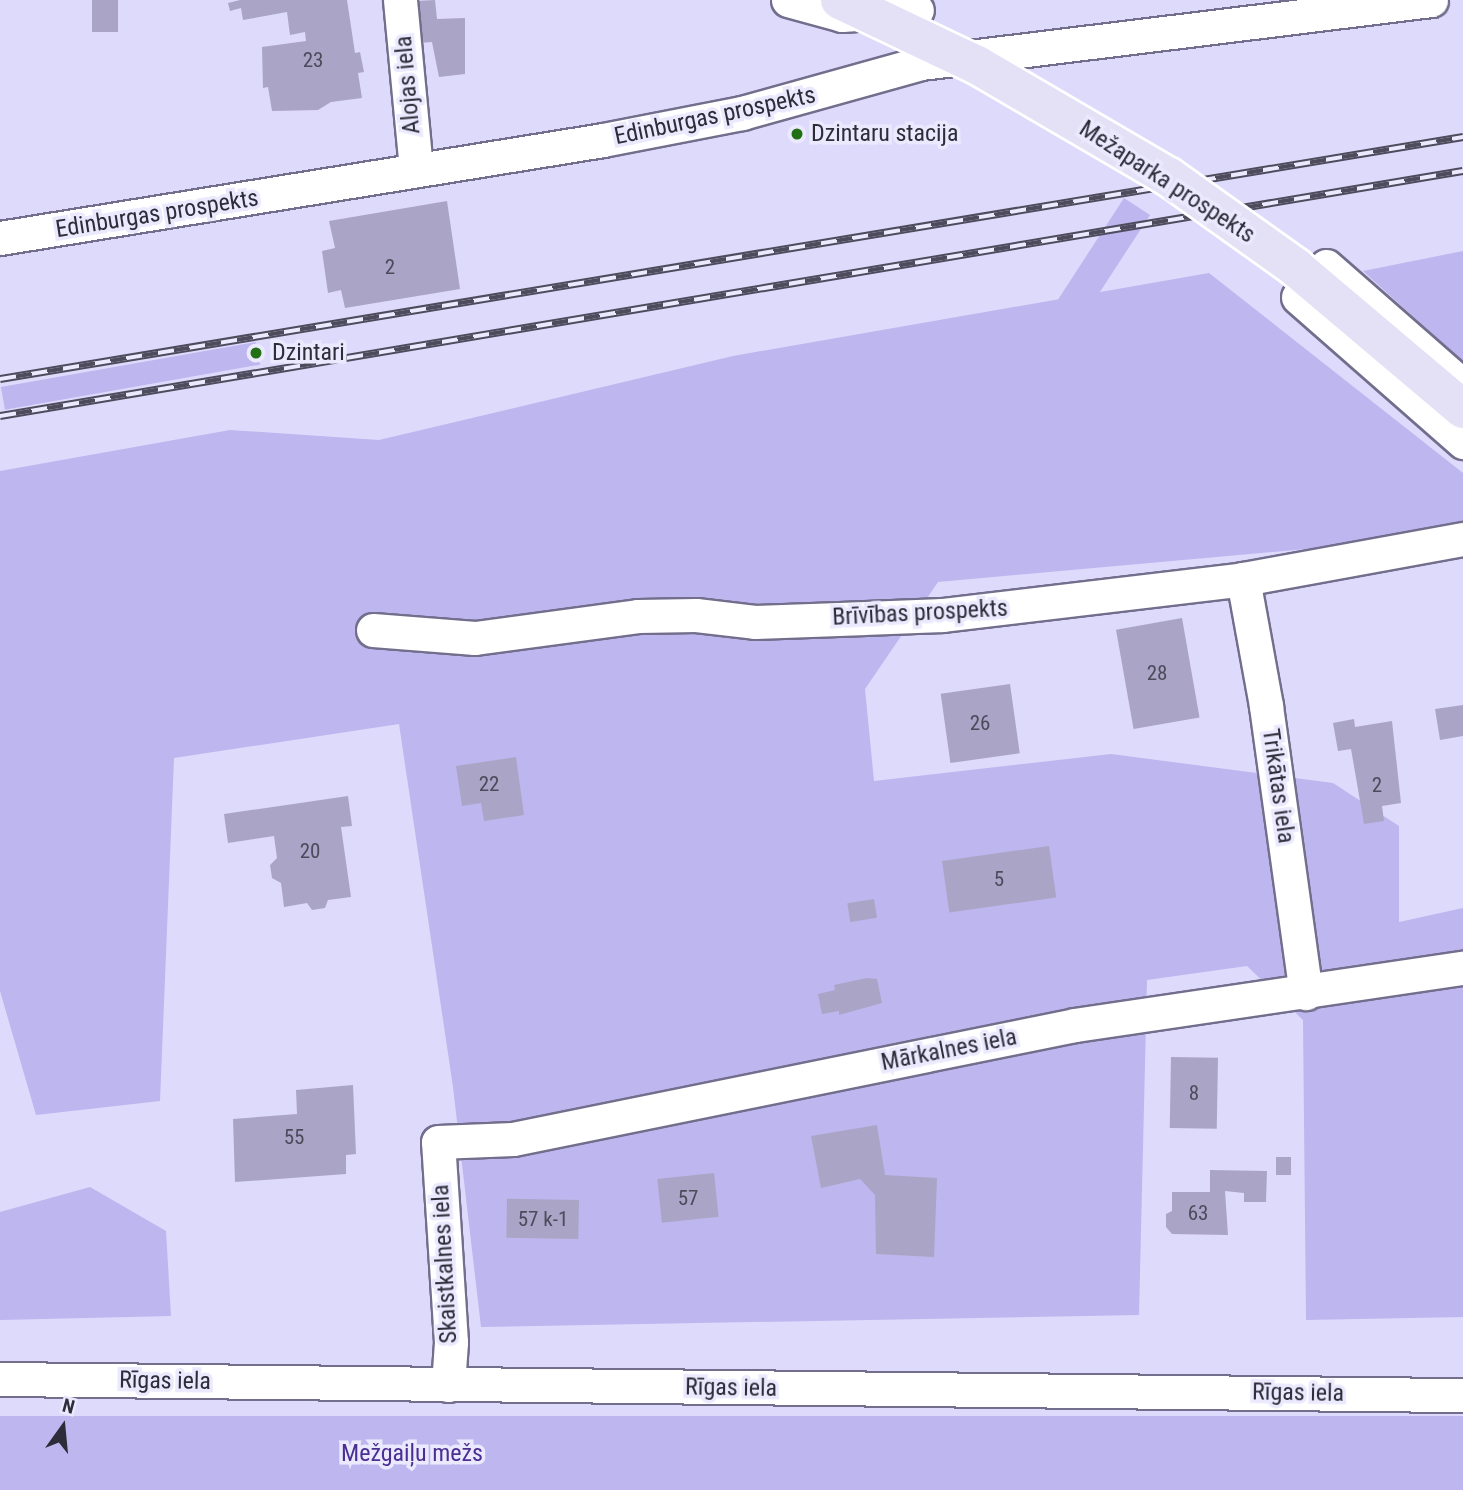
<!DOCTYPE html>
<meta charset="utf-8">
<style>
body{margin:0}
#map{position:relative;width:1463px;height:1490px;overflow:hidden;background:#dedafc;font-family:"Roboto Condensed",sans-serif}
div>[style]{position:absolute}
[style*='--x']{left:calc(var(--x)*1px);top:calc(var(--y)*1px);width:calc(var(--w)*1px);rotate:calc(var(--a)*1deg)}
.green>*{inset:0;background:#beb6ee;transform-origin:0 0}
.building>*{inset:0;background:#aaa5c6;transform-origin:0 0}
.roads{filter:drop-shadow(2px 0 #726e8c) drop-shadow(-2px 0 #726e8c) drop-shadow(0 2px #726e8c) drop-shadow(0 -2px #726e8c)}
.minor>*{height:33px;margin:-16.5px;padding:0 16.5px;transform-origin:16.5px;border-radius:16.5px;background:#fff}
.rail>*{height:8px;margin-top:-4px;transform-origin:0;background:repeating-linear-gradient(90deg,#ebe9fe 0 16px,#4e4c5c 0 32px);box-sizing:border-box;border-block:2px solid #4e4c5c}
.bridges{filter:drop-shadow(2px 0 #fff) drop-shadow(-2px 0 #fff) drop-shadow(0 2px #fff) drop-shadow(0 -2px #fff)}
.major-bridge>*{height:38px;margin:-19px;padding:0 19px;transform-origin:19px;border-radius:19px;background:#e4e1f7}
.dots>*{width:19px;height:19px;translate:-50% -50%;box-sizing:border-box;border:4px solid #ebe9fe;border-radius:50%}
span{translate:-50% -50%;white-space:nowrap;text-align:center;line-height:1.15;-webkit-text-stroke:7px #ebe9fe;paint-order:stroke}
.number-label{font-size:21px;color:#4d4a5c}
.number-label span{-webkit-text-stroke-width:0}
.street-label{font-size:24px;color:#2e2c39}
.poi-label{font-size:24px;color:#2e2c39}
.left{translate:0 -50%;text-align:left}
.park-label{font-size:24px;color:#4b2e92}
.north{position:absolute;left:28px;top:1392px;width:70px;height:70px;-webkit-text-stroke:5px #ebe9fe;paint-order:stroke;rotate:15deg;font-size:19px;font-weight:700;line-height:28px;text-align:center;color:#2e2c39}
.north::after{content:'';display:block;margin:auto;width:24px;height:32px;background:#2e2c39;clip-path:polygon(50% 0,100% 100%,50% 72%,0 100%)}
</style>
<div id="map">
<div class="green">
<i style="left:1124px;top:198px;width:31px;height:870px;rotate:33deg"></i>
<i style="clip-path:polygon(1463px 251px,1463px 362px,1363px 271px)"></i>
<i style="clip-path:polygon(1209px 273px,1463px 473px,1463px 535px,938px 582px,865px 689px,874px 781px,1111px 754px,1333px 783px,1399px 826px,1399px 922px,1463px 908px,1463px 1317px,1306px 1320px,1303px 1020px,1247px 966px,1147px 980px,1139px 1315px,481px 1327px,453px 1087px,399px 724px,174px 758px,160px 1101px,36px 1115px,0 991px,0 471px,230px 430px,379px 440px,733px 356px)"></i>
<i style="left:256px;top:342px;width:23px;height:259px;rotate:80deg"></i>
<i style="clip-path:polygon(90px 1187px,166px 1231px,171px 1316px,0 1320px,0 1212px)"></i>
<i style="left:0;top:1416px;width:1463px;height:74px"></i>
</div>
<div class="building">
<i style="left:92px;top:0;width:26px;height:32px"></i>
<i style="clip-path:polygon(240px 0,347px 0,355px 53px,360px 52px,364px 72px,358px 73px,362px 98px,331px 102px,318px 110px,272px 111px,268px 87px,263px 88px,262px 47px,306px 41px,305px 32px,290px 35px,287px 12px,243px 20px,241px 8px,230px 11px,228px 3px)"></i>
<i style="clip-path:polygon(435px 0,437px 19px,465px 18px,465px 74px,439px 77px,432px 42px,418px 43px,416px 1px)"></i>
<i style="clip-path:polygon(447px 201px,460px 289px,345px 308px,341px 290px,328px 293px,322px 251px,335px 248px,329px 221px)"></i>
<i style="left:1182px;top:618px;width:101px;height:67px;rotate:80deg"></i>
<i style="left:1010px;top:684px;width:70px;height:70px;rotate:82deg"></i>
<i style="clip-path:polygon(1463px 705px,1463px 736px,1440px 740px,1435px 709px)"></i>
<i style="clip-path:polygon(1354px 719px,1355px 727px,1392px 721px,1401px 803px,1382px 806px,1384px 821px,1364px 824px,1351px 749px,1338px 751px,1333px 723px)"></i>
<i style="clip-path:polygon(516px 757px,524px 815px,484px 821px,481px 803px,462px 806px,456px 766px)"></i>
<i style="clip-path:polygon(348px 796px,352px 826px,341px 827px,351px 897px,328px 900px,325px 908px,312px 910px,307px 903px,284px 907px,281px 883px,272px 878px,270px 865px,277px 858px,274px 836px,228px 843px,224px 814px)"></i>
<i style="left:1049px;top:846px;width:52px;height:108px;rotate:82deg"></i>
<i style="left:874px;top:899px;width:19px;height:27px;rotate:81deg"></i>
<i style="clip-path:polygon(867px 978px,877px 979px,882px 1003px,839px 1015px,839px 1011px,822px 1014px,818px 994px,835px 990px,834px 985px)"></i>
<i style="left:1171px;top:1057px;width:47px;height:71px;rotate:1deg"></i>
<i style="clip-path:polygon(353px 1085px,356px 1154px,346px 1155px,346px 1174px,235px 1182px,233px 1119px,297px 1114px,296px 1090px)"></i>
<i style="clip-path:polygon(877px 1125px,885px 1175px,937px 1178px,934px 1257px,876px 1254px,875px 1195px,860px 1179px,821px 1188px,811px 1136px)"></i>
<i style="left:1276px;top:1157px;width:15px;height:18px"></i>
<i style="clip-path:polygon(1210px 1170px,1267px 1171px,1266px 1202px,1244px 1202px,1244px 1193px,1225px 1191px,1228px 1235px,1172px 1234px,1166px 1227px,1166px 1214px,1172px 1211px,1172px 1192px,1210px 1192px)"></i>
<i style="left:714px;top:1173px;width:44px;height:57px;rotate:84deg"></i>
<i style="left:579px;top:1200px;width:39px;height:72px;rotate:91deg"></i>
</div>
<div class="roads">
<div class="minor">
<i style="--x:400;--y:0;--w:171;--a:84.6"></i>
<i style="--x:788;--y:0;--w:56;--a:15.5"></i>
<i style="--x:842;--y:15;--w:75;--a:-3.8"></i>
<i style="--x:0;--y:238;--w:611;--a:-9.23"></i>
<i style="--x:603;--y:140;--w:142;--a:-11"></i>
<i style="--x:742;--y:113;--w:186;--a:-15.6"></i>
<i style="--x:921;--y:63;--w:514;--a:-7.04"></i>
<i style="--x:1326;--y:266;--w:182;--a:41.2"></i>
<i style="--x:1298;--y:297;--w:220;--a:41.3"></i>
<i style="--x:1243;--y:579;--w:129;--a:79.7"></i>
<i style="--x:1266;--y:706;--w:290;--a:82.1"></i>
<i style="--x:373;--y:630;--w:102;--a:4.5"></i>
<i style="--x:475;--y:638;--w:164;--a:-7.7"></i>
<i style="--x:638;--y:616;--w:58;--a:-1"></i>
<i style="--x:696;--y:615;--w:59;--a:6.8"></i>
<i style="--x:755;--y:622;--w:188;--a:-2.1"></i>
<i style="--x:943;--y:615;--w:302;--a:-6.8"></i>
<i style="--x:1243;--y:579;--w:224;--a:-10.3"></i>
<i style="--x:0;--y:1379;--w:1463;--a:0.63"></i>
<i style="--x:448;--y:1385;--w:43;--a:-86"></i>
<i style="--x:451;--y:1342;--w:200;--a:-93.7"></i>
<i style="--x:438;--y:1142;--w:75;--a:-2.3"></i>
<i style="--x:513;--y:1139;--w:573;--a:-11.47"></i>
<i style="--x:1075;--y:1025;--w:392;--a:-8.4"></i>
</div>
</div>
<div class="rail">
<i style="--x:0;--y:379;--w:1483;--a:-9.39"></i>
<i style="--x:0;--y:416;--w:1483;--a:-9.51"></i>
</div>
<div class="bridges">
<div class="major-bridge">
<i style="--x:840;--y:0;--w:152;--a:25.4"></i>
<i style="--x:977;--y:65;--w:222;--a:30.3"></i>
<i style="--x:1169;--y:177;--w:155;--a:35.5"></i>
<i style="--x:1295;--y:267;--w:220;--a:40.2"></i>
</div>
</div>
<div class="dots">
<i style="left:797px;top:134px;background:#227014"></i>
<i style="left:256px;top:353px;background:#227014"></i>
</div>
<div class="number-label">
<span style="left:313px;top:60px">23</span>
<span style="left:390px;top:267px">2</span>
<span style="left:1157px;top:673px">28</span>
<span style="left:980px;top:723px">26</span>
<span style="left:489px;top:784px">22</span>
<span style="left:1377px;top:785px">2</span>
<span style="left:310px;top:851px">20</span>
<span style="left:999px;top:879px">5</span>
<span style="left:1194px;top:1093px">8</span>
<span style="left:294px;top:1137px">55</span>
<span style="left:688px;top:1198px">57</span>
<span style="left:1198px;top:1213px">63</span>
<span style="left:543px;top:1219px">57 k-1</span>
</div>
<div class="street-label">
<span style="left:408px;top:85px;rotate:-95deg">Alojas iela</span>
<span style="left:715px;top:116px;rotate:-12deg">Edinburgas prospekts</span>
<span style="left:1167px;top:182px;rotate:33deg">Mežaparka prospekts</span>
<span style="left:157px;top:214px;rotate:-9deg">Edinburgas prospekts</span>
<span style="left:920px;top:613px;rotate:-3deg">Brīvības prospekts</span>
<span style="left:1278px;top:786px;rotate:82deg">Trikātas iela</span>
<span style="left:949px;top:1050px;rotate:-11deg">Mārkalnes iela</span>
<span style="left:445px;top:1264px;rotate:-93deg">Skaistkalnes iela</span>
<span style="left:165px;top:1381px;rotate:1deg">Rīgas iela</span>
<span style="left:731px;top:1388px;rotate:1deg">Rīgas iela</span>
<span style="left:1298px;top:1393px;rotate:1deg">Rīgas iela</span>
</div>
<div class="poi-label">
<span class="left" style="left:811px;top:134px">Dzintaru stacija</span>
<span class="left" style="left:272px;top:353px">Dzintari</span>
</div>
<div class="park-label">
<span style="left:412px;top:1454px">Mežgaiļu mežs</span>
</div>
<div class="north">N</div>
</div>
